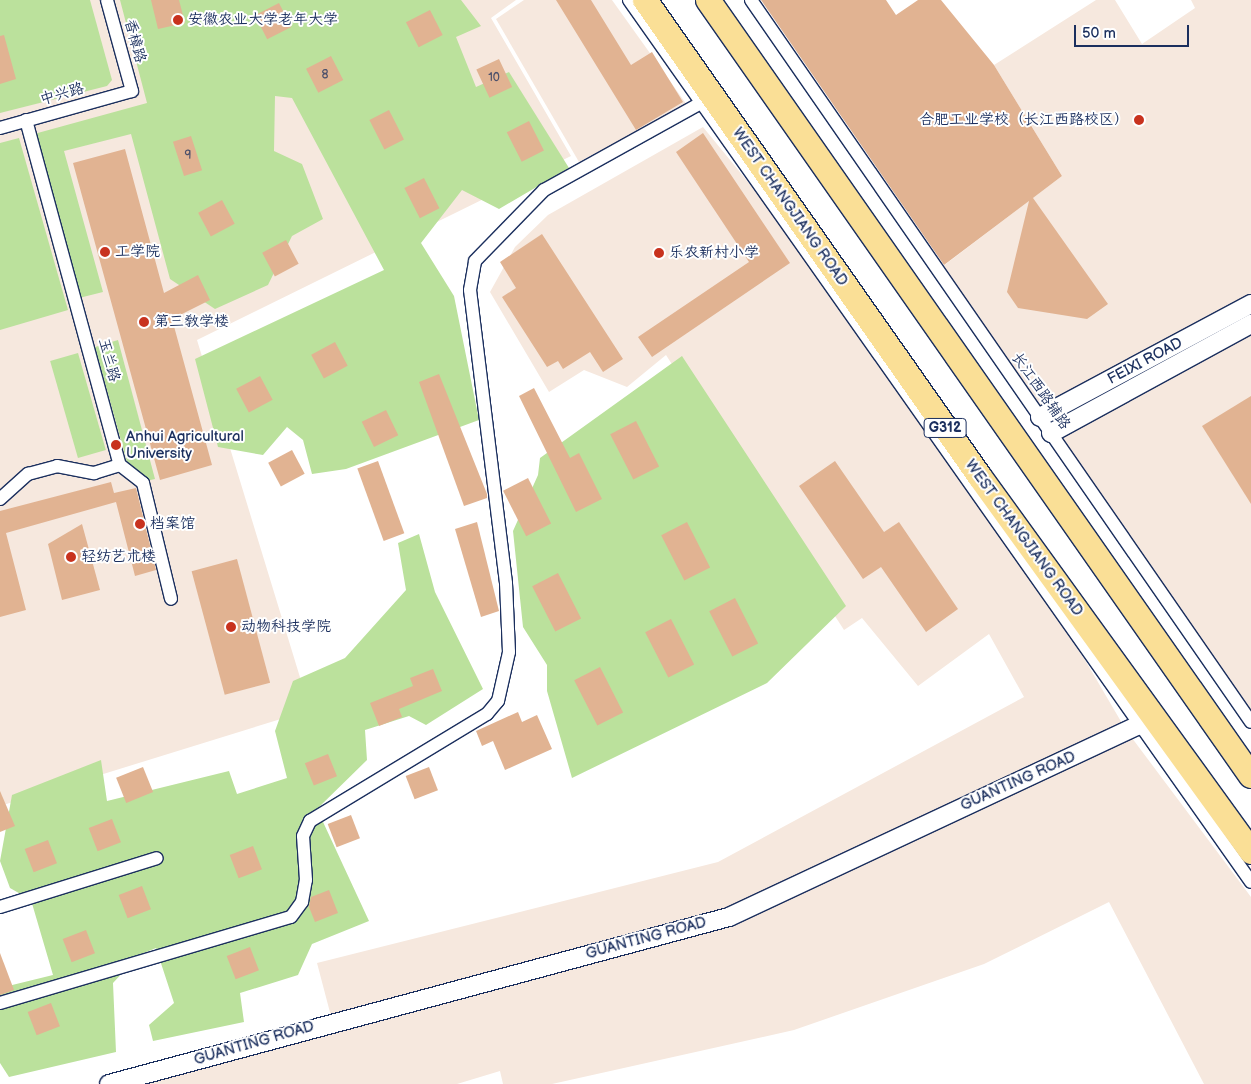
<!DOCTYPE html>
<meta charset="utf-8">
<style>
body{margin:0}
#map{position:relative;width:1251px;height:1084px;overflow:hidden;background:#fff;font-family:"Balsamiq Sans","LXGW WenKai TC",sans-serif}
div>[style]{position:absolute}
[style*='--x']{left:calc(var(--x)*1px);top:calc(var(--y)*1px);width:calc(var(--w)*1px);rotate:calc(var(--a)*1deg)}
.built>*{inset:0;background:#f6e8de}
.green>*{inset:0;background:#bbe19c;transform-origin:0 0}
.building>*{inset:0;background:#e1b392;transform-origin:0 0}
.roads{filter:drop-shadow(1px 0 #1b2f5e) drop-shadow(-1px 0 #1b2f5e) drop-shadow(0 1px #1b2f5e) drop-shadow(0 -1px #1b2f5e)}
.street>*{height:12px;margin:-6px;padding:0 6px;transform-origin:6px;border-radius:6px;background:#fff}
.secondary>*{height:18px;margin:-9px;padding:0 9px;transform-origin:9px;border-radius:9px;background:#fff}
.highway>*{height:24px;margin:-12px;padding:0 12px;transform-origin:12px;border-radius:12px;background:#fadf96}
.dots>*{width:14px;height:14px;translate:-50% -50%;box-sizing:border-box;border:2px solid #fff;border-radius:50%}
span{translate:-50% -50%;white-space:nowrap;text-align:center;line-height:1.15;-webkit-text-stroke:4px #fff;paint-order:stroke}
.number-label{font-size:12px;color:#4c506b}
.number-label span{-webkit-text-stroke-width:0}
.shield-label span{padding:1px 4px;background:#fff;border:1px solid;border-radius:4px;-webkit-text-stroke-width:0}
.shield-label{font-size:14px;color:#1b2f5e;font-weight:700}
.poi-label{font-size:15px;color:#1b2f5e}
.left{translate:0 -50%;text-align:left}
.right{translate:-100% -50%;text-align:right}
.street-label{font-size:15px;color:#1b2f5e}
.scale{position:absolute;left:1074px;top:25px;width:115px;height:22px;box-sizing:border-box;border:2px solid #1b2f5e;border-top:0;padding-left:6px;font-size:15px;line-height:18px;white-space:nowrap;color:#1b2f5e;-webkit-text-stroke:4px #fff;paint-order:stroke}
</style>
<div id="map">
<div class="built">
<i style="clip-path:polygon(0 0,516px 0,491px 18px,571px 156px,197px 340px,310px 710px,0 806px)"></i>
<i style="clip-path:polygon(524px 0,612px 0,687px 105px,579px 162px,496px 19px)"></i>
<i style="clip-path:polygon(1096px 0,1115px 0,1142px 44px,1195px 8px,1191px 0,1251px 0,1251px 304px,1040px 417px,938px 270px,1062px 176px,994px 65px)"></i>
<i style="clip-path:polygon(703px 127px,811px 259px,1085px 660px,1126px 730px,1251px 897px,1251px 1084px,1204px 1084px,1109px 902px,984px 964px,794px 1030px,552px 1084px,503px 1084px,500px 1071px,457px 1084px,109px 1084px,332px 1020px,317px 963px,718px 862px,1024px 697px,989px 634px,918px 686px,862px 618px,844px 630px,666px 355px,627px 387px,584px 370px,549px 392px,490px 292px,515px 247px,548px 215px)"></i>
<i style="clip-path:polygon(1251px 324px,1251px 722px,1051px 433px)"></i>
</div>
<div class="green">
<i style="clip-path:polygon(0 0,90px 0,112px 80px,107px 86px,0 113px)"></i>
<i style="clip-path:polygon(120px 0,461px 0,481px 26px,456px 37px,476px 87px,509px 72px,569px 168px,499px 209px,462px 190px,421px 243px,454px 296px,479px 420px,346px 469px,312px 474px,303px 440px,287px 427px,263px 455px,218px 447px,195px 359px,384px 270px,292px 98px,275px 96px,274px 151px,302px 164px,323px 219px,292px 236px,268px 285px,215px 309px,170px 279px,131px 134px,64px 151px,103px 292px,79px 298px,34px 134px,147px 103px)"></i>
<i style="clip-path:polygon(19px 138px,68px 310px,0 330px,0 143px)"></i>
<i style="clip-path:polygon(118px 340px,155px 479px,146px 481px,127px 462px,95px 347px)"></i>
<i style="left:78px;top:353px;width:101px;height:29px;rotate:74deg"></i>
<i style="clip-path:polygon(682px 356px,846px 606px,767px 683px,572px 778px,547px 691px,547px 665px,523px 627px,513px 531px,538px 475px,540px 458px)"></i>
<i style="clip-path:polygon(419px 534px,435px 592px,483px 689px,426px 725px,409px 716px,365px 730px,367px 760px,317px 809px,369px 921px,312px 944px,298px 975px,240px 993px,244px 1022px,153px 1041px,149px 1025px,174px 1003px,156px 948px,139px 955px,113px 983px,116px 1052px,9px 1077px,0 1063px,0 988px,53px 975px,31px 900px,10px 888px,0 861px,12px 795px,101px 760px,107px 801px,229px 771px,237px 794px,287px 778px,275px 731px,293px 681px,345px 658px,406px 590px,398px 543px)"></i>
</div>
<div class="building">
<i style="clip-path:polygon(151px 0,179px 0,185px 23px,158px 29px)"></i>
<i style="clip-path:polygon(556px 0,591px 0,631px 65px,652px 52px,683px 102px,636px 130px)"></i>
<i style="clip-path:polygon(761px 0,886px 0,896px 15px,918px 0,941px 0,994px 65px,1062px 176px,1033px 198px,1108px 304px,1087px 319px,1018px 308px,1007px 292px,1029px 201px,944px 265px)"></i>
<i style="left:279px;top:3px;width:27px;height:27px;rotate:63deg"></i>
<i style="left:430px;top:10px;width:28px;height:27px;rotate:63deg"></i>
<i style="clip-path:polygon(4px 35px,16px 79px,0 84px,0 36px)"></i>
<i style="left:331px;top:56px;width:27px;height:28px;rotate:63deg"></i>
<i style="left:499px;top:59px;width:31px;height:25px;rotate:65deg"></i>
<i style="left:389px;top:110px;width:33px;height:22px;rotate:63deg"></i>
<i style="left:529px;top:121px;width:33px;height:25px;rotate:63deg"></i>
<i style="clip-path:polygon(703px 133px,790px 263px,652px 357px,638px 337px,749px 262px,676px 152px)"></i>
<i style="left:191px;top:136px;width:36px;height:19px;rotate:72deg"></i>
<i style="clip-path:polygon(125px 149px,164px 293px,198px 275px,210px 300px,172px 319px,212px 465px,160px 480px,73px 163px)"></i>
<i style="left:424px;top:178px;width:34px;height:22px;rotate:63deg"></i>
<i style="left:222px;top:200px;width:27px;height:27px;rotate:62deg"></i>
<i style="clip-path:polygon(542px 234px,623px 359px,603px 372px,590px 352px,563px 369px,558px 361px,547px 367px,502px 297px,516px 288px,500px 262px)"></i>
<i style="left:286px;top:240px;width:27px;height:27px;rotate:62deg"></i>
<i style="left:335px;top:342px;width:27px;height:27px;rotate:62deg"></i>
<i style="clip-path:polygon(439px 374px,487px 494px,487px 498px,464px 506px,419px 382px)"></i>
<i style="left:260px;top:376px;width:27px;height:27px;rotate:62deg"></i>
<i style="clip-path:polygon(534px 388px,570px 458px,579px 453px,602px 499px,576px 512px,519px 396px)"></i>
<i style="clip-path:polygon(1251px 396px,1251px 504px,1202px 426px)"></i>
<i style="left:386px;top:410px;width:28px;height:27px;rotate:64deg"></i>
<i style="left:636px;top:421px;width:51px;height:29px;rotate:63deg"></i>
<i style="left:292px;top:450px;width:27px;height:27px;rotate:62deg"></i>
<i style="left:378px;top:461px;width:77px;height:22px;rotate:70deg"></i>
<i style="clip-path:polygon(835px 461px,884px 532px,899px 522px,958px 609px,926px 632px,881px 567px,863px 579px,799px 486px)"></i>
<i style="left:528px;top:478px;width:51px;height:28px;rotate:63deg"></i>
<i style="clip-path:polygon(111px 482px,114px 493px,136px 488px,156px 570px,135px 576px,116px 502px,6px 533px,26px 610px,0 617px,0 511px)"></i>
<i style="clip-path:polygon(477px 522px,499px 611px,481px 617px,455px 529px)"></i>
<i style="left:687px;top:522px;width:51px;height:29px;rotate:63deg"></i>
<i style="clip-path:polygon(82px 524px,100px 590px,62px 600px,48px 544px)"></i>
<i style="left:237px;top:559px;width:128px;height:47px;rotate:75deg"></i>
<i style="left:558px;top:573px;width:51px;height:29px;rotate:63deg"></i>
<i style="left:735px;top:598px;width:51px;height:29px;rotate:63deg"></i>
<i style="left:671px;top:619px;width:51px;height:29px;rotate:63deg"></i>
<i style="left:600px;top:667px;width:51px;height:29px;rotate:63deg"></i>
<i style="clip-path:polygon(433px 669px,442px 691px,399px 709px,402px 717px,379px 726px,370px 703px,413px 686px,410px 678px)"></i>
<i style="clip-path:polygon(518px 712px,522px 722px,537px 715px,552px 749px,505px 770px,493px 741px,482px 746px,476px 731px)"></i>
<i style="left:328px;top:754px;width:24px;height:25px;rotate:68deg"></i>
<i style="left:143px;top:767px;width:27px;height:29px;rotate:68deg"></i>
<i style="left:429px;top:767px;width:25px;height:25px;rotate:69deg"></i>
<i style="clip-path:polygon(0 791px,15px 826px,0 832px)"></i>
<i style="left:351px;top:815px;width:25px;height:25px;rotate:69deg"></i>
<i style="left:112px;top:819px;width:25px;height:25px;rotate:69deg"></i>
<i style="left:48px;top:840px;width:25px;height:25px;rotate:69deg"></i>
<i style="left:253px;top:846px;width:25px;height:25px;rotate:69deg"></i>
<i style="left:142px;top:886px;width:25px;height:25px;rotate:69deg"></i>
<i style="clip-path:polygon(329px 890px,338px 913px,315px 922px,309px 907px,311px 897px)"></i>
<i style="left:86px;top:930px;width:25px;height:25px;rotate:69deg"></i>
<i style="left:250px;top:947px;width:25px;height:25px;rotate:69deg"></i>
<i style="clip-path:polygon(0 953px,14px 990px,0 995px)"></i>
<i style="left:51px;top:1003px;width:25px;height:25px;rotate:69deg"></i>
</div>
<div class="roads">
<div class="street">
<i style="--x:629;--y:0;--w:1079;--a:54.81"></i>
<i style="--x:751;--y:0;--w:878;--a:55.3"></i>
<i style="--x:26;--y:120;--w:358;--a:74.8"></i>
<i style="--x:120;--y:465;--w:29;--a:38"></i>
<i style="--x:143;--y:483;--w:119;--a:76.4"></i>
<i style="--x:0;--y:128;--w:137;--a:-15.7"></i>
<i style="--x:132;--y:91;--w:94;--a:-105.4"></i>
<i style="--x:0;--y:499;--w:38;--a:-42"></i>
<i style="--x:28;--y:474;--w:30;--a:-15"></i>
<i style="--x:57;--y:466;--w:38;--a:11"></i>
<i style="--x:94;--y:473;--w:27;--a:-17"></i>
<i style="--x:0;--y:907;--w:164;--a:-17.3"></i>
<i style="--x:0;--y:1003;--w:303;--a:-16.5"></i>
<i style="--x:291;--y:917;--w:19;--a:-54"></i>
<i style="--x:302;--y:902;--w:22;--a:-80"></i>
<i style="--x:306;--y:880;--w:44;--a:-93.9"></i>
<i style="--x:303;--y:836;--w:17;--a:-65"></i>
<i style="--x:310;--y:821;--w:207;--a:-31.2"></i>
<i style="--x:487;--y:714;--w:17;--a:-50"></i>
<i style="--x:498;--y:701;--w:50;--a:-77.3"></i>
<i style="--x:509;--y:652;--w:69;--a:-92.5"></i>
<i style="--x:506;--y:583;--w:295;--a:-97"></i>
<i style="--x:470;--y:290;--w:29;--a:-80"></i>
<i style="--x:475;--y:261;--w:99;--a:-45.8"></i>
<i style="--x:544;--y:190;--w:179;--a:-29"></i>
</div>
<div class="secondary">
<i style="--x:1040;--y:417;--w:239;--a:-28.2"></i>
<i style="--x:1051;--y:433;--w:228;--a:-28.6"></i>
<i style="--x:109;--y:1084;--w:642;--a:-15.08"></i>
<i style="--x:729;--y:917;--w:450;--a:-25.1"></i>
<i style="--x:1137;--y:726;--w:21;--a:-35"></i>
</div>
<div class="highway">
<i style="--x:645;--y:0;--w:583;--a:54.92"></i>
<i style="--x:980;--y:477;--w:463;--a:54.1"></i>
<i style="--x:708;--y:0;--w:947;--a:55.02"></i>
</div>
</div>
<div class="dots">
<i style="left:178px;top:20px;background:#c8321e"></i>
<i style="left:1139px;top:120px;background:#c8321e"></i>
<i style="left:105px;top:252px;background:#c8321e"></i>
<i style="left:659px;top:253px;background:#c8321e"></i>
<i style="left:144px;top:322px;background:#c8321e"></i>
<i style="left:116px;top:445px;background:#c8321e"></i>
<i style="left:140px;top:524px;background:#c8321e"></i>
<i style="left:71px;top:557px;background:#c8321e"></i>
<i style="left:231px;top:627px;background:#c8321e"></i>
</div>
<div class="number-label">
<span style="left:325px;top:75px">8</span>
<span style="left:494px;top:78px">10</span>
<span style="left:188px;top:156px">9</span>
</div>
<div class="shield-label">
<span style="left:945px;top:428px">G312</span>
</div>
<div class="poi-label">
<span class="left" style="left:188px;top:20px">安徽农业大学老年大学</span>
<span class="right" style="left:1129px;top:120px">合肥工业学校（长江西路校区）</span>
<span class="left" style="left:115px;top:252px">工学院</span>
<span class="left" style="left:669px;top:253px">乐农新村小学</span>
<span class="left" style="left:154px;top:322px">第三教学楼</span>
<span class="left" style="left:126px;top:445px">Anhui Agricultural<br>University</span>
<span class="left" style="left:150px;top:524px">档案馆</span>
<span class="left" style="left:81px;top:557px">轻纺艺术楼</span>
<span class="left" style="left:241px;top:627px">动物科技学院</span>
</div>
<div class="street-label">
<span style="left:135px;top:41px;rotate:75deg">香樟路</span>
<span style="left:62px;top:94px;rotate:-16deg">中兴路</span>
<span style="left:790px;top:207px;rotate:55deg">WEST CHANGJIANG ROAD</span>
<span style="left:109px;top:360px;rotate:75deg">玉兰路</span>
<span style="left:1145px;top:361px;rotate:-28deg">FEIXI ROAD</span>
<span style="left:1041px;top:391px;rotate:55deg">长江西路辅路</span>
<span style="left:1024px;top:538px;rotate:54deg">WEST CHANGJIANG ROAD</span>
<span style="left:1018px;top:781px;rotate:-24deg">GUANTING ROAD</span>
<span style="left:646px;top:938px;rotate:-15deg">GUANTING ROAD</span>
<span style="left:254px;top:1043px;rotate:-16deg">GUANTING ROAD</span>
</div>
<div class="scale">50 m</div>
</div>
